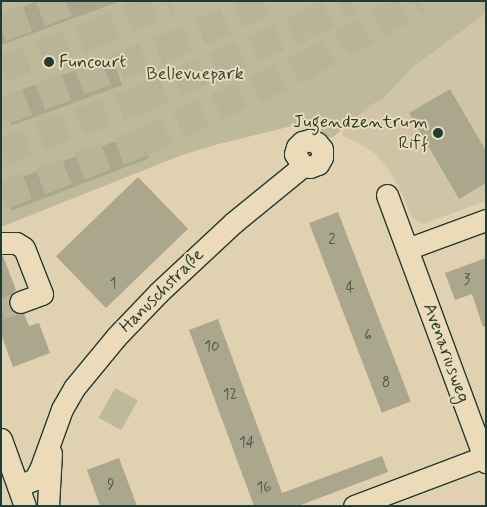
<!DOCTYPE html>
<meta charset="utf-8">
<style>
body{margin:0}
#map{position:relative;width:487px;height:507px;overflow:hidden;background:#e0d1b0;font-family:Mynerve,sans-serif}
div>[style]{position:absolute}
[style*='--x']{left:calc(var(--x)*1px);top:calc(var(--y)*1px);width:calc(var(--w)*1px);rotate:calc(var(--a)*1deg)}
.built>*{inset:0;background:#d0c4a6}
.green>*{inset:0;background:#bfb99b;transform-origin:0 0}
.building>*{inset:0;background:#aaa78d;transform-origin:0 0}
.minor-tunnel>*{height:21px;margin-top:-10.5px;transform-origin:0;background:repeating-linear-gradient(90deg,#b9b397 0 21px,transparent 0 32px)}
.highway-tunnel>*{height:28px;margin-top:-14px;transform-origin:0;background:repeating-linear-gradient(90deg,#b9b397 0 28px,transparent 0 42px)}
.roads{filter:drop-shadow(1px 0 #1f3d34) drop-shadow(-1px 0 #1f3d34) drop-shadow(0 1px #1f3d34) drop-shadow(0 -1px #1f3d34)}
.minor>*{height:21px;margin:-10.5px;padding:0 10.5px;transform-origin:10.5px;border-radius:10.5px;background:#ecdbb8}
.dots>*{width:14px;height:14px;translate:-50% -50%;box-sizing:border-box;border:2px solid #ecdbb8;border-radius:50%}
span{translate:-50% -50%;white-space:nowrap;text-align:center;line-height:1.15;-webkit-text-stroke:4px #ecdbb8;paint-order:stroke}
.number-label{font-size:15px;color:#42584a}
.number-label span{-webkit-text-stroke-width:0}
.poi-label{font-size:18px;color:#1f3d34}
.left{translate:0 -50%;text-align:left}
.right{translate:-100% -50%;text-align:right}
.park-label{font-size:18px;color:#2f493e}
.street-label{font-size:18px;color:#1f3d34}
.frame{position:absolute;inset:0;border:2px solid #1f3d34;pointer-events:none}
</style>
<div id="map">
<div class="built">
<i style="clip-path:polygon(486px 13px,486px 201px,423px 224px,412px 218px,405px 200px,389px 170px,376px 154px,355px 141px,342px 136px,343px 129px,373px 104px,382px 100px,412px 68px)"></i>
</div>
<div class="green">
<i style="clip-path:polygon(1px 1px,486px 1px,486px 13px,412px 68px,382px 100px,373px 104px,333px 137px,327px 138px,313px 126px,304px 123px,215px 145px,182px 155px,1px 227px)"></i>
<i style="left:115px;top:388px;width:26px;height:34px;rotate:29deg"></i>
</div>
<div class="building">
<i style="clip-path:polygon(38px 1px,115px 1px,115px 3px,1px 45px,1px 15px)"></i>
<i style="left:112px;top:57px;width:30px;height:118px;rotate:70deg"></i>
<i style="clip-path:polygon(450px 89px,486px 151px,486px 183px,459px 199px,409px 113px)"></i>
<i style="left:139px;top:132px;width:28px;height:147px;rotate:69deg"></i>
<i style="left:138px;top:177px;width:72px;height:114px;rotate:46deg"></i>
<i style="left:338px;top:212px;width:203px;height:31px;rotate:69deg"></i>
<i style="clip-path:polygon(1px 256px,3px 256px,16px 290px,8px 299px,8px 307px,17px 314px,24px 314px,29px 326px,39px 323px,50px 353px,13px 367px,1px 334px)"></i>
<i style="clip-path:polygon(486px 258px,486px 326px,483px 327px,472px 294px,455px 300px,445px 273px)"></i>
<i style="clip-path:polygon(218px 319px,282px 493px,382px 456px,388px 472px,298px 506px,254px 506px,189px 330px)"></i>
<i style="clip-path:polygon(119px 458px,137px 506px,100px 506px,87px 470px)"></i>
</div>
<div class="minor-tunnel">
<i style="--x:1;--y:309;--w:20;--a:-20"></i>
</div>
<div class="highway-tunnel">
<i style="--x:1;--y:28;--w:76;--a:-20.8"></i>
<i style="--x:1;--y:69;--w:94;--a:-20.6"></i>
<i style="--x:89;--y:36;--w:87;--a:-23.6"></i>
<i style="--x:1;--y:112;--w:173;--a:-21.1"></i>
<i style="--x:162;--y:50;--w:118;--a:-24.6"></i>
<i style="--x:1;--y:152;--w:147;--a:-20.8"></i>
<i style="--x:138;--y:100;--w:180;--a:-23.9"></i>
<i style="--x:303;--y:27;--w:53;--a:-29.5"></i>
<i style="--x:1;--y:196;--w:150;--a:-20.7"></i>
<i style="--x:141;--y:143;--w:182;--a:-25.4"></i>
<i style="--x:305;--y:65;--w:131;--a:-29.3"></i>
</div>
<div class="roads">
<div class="minor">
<i style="--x:387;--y:195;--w:285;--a:69.7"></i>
<i style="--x:1;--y:243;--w:15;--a:0"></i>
<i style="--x:16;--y:243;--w:9;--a:32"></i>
<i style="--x:24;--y:248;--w:49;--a:68.6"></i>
<i style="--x:42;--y:294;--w:23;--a:160"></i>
<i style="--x:407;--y:249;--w:84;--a:-20.2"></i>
<i style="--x:1;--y:439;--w:71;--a:70.3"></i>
<i style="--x:18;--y:486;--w:18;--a:-22"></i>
<i style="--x:35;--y:479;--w:13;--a:-63"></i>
<i style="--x:41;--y:467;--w:62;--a:-70.1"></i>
<i style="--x:62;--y:409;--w:24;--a:-60"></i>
<i style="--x:74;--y:388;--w:66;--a:-50.5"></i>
<i style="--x:116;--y:337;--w:61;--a:-46.3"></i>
<i style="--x:158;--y:293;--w:103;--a:-43"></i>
<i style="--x:233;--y:223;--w:90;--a:-39.2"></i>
<i style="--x:303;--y:166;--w:7;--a:8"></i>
<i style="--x:310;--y:167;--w:9;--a:-21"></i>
<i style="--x:318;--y:164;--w:8;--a:-60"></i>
<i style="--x:322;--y:157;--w:8;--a:-90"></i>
<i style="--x:322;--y:149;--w:8;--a:-130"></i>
<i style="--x:317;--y:143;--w:8;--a:-157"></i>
<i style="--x:310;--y:140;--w:8;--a:166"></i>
<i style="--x:302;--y:142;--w:7;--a:135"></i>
<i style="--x:297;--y:147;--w:7;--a:106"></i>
<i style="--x:295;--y:154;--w:14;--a:56"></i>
<i style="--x:48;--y:506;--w:53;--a:-86.8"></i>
<i style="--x:354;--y:506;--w:139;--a:-20.7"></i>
</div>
</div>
<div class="dots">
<i style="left:49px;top:62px;background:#1f3d34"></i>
<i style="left:438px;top:133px;background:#1f3d34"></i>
</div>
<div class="number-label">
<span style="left:332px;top:241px">2</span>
<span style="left:467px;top:281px">3</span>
<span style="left:113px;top:285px">1</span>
<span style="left:350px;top:289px">4</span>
<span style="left:368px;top:337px">6</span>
<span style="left:212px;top:348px">10</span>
<span style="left:386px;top:384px">8</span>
<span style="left:230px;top:396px">12</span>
<span style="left:247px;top:444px">14</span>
<span style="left:111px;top:486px">9</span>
<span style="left:264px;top:489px">16</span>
</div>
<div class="poi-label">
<span class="left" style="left:59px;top:62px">Funcourt</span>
<span class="right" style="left:428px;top:133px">Jugendzentrum<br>Riff</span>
</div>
<div class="park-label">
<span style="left:195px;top:74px">Bellevuepark</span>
</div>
<div class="street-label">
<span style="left:162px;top:291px;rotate:-45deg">Hanuschstraße</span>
<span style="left:446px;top:353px;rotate:70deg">Avenariusweg</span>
</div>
<div class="frame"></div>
</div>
